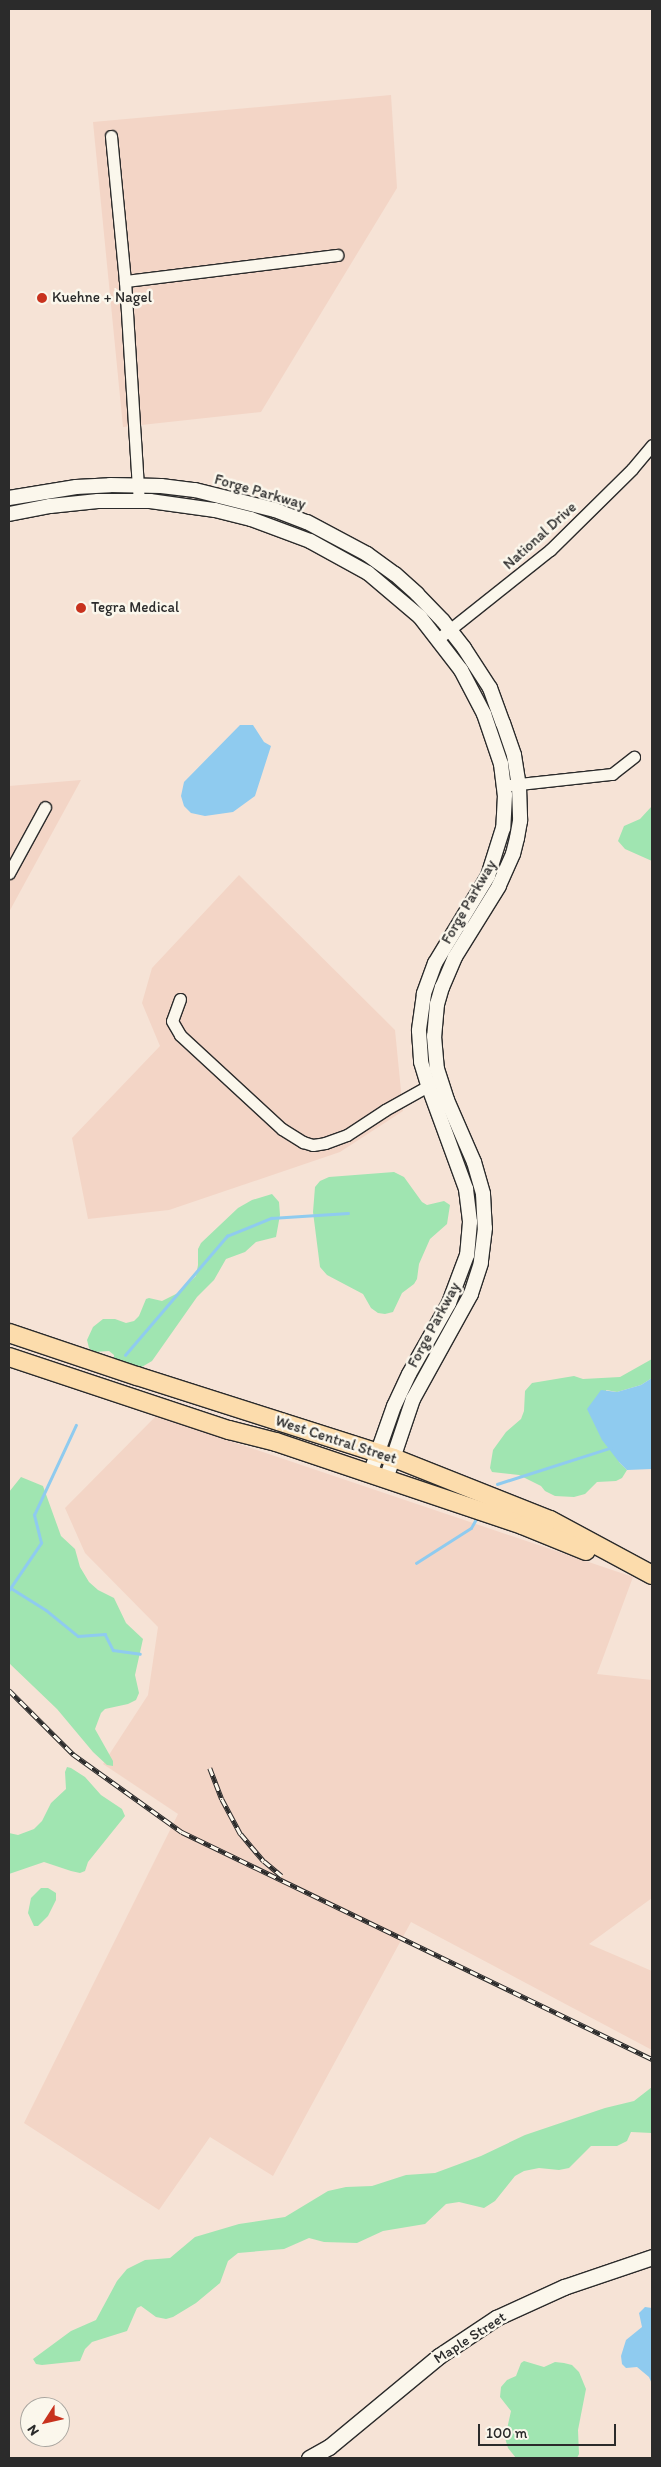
<!DOCTYPE html>
<style>
body{margin:0}
#map{position:relative;width:661px;height:2467px;overflow:hidden;background:#f6e3d6;font-family:Itim,sans-serif}
div>[style]{position:absolute}
[style*='--x']{left:calc(var(--x)*1px);top:calc(var(--y)*1px);width:calc(var(--w)*1px);rotate:calc(var(--a)*1deg)}
.built>*{inset:0;background:#f3d5c6}
.green>*{inset:0;background:#a0e5b1}
.water>*{inset:0;background:#8fcbef}
.stream>*{height:2.5px;margin:-1.25px;padding:0 1.25px;transform-origin:1.25px;border-radius:1.25px;background:#8fcbef}
.roads{filter:drop-shadow(1px 0 #2b2b2b) drop-shadow(-1px 0 #2b2b2b) drop-shadow(0 1px #2b2b2b) drop-shadow(0 -1px #2b2b2b)}
.minor>*{height:11px;margin:-5.5px;padding:0 5.5px;transform-origin:5.5px;border-radius:5.5px;background:#fbf7ec}
.tertiary>*{height:14px;margin:-7px;padding:0 7px;transform-origin:7px;border-radius:7px;background:#fbf7ec}
.secondary>*{height:15px;margin:-7.5px;padding:0 7.5px;transform-origin:7.5px;border-radius:7.5px;background:#fbf7ec}
.primary>*{height:18px;margin:-9px;padding:0 9px;transform-origin:9px;border-radius:9px;background:#fcdcac}
.rail>*{height:4.5px;margin-top:-2.25px;transform-origin:0;background:repeating-linear-gradient(90deg,#fbf7ec 0 8px,#2b2b2b 0 16px);box-sizing:border-box;border-block:1px solid #2b2b2b}
.dots>*{width:14px;height:14px;translate:-50% -50%;box-sizing:border-box;border:2px solid #fbf7ec;border-radius:50%}
span{translate:-50% -50%;white-space:nowrap;text-align:center;line-height:1.15;-webkit-text-stroke:5px #fbf7ec;paint-order:stroke}
.poi-label{font-size:15px;color:#2b2b2b}
.left{translate:0 -50%;text-align:left}
.street-label{font-size:15px;color:#2b2b2b}
.frame{position:absolute;inset:0;border:10px solid #2b2b2b;pointer-events:none}
.north{position:absolute;left:20px;top:2397px;width:50px;height:50px;box-sizing:border-box;background:#fbf7ec;border:1px solid #a8a59f;border-radius:50%;rotate:235deg;font-size:14px;font-weight:700;line-height:20px;text-align:center;color:#2b2b2b}
.north::after{content:'';display:block;margin:auto;width:18px;height:22px;background:#c8321e;clip-path:polygon(50% 0,100% 100%,50% 72%,0 100%)}
.scale{position:absolute;left:478px;top:2424px;width:138px;height:22px;box-sizing:border-box;border:2px solid #2b2b2b;border-top:0;padding-left:6px;font-size:15px;line-height:18px;white-space:nowrap;color:#2b2b2b;-webkit-text-stroke:4px #fbf7ec;paint-order:stroke}
</style>
<div id="map">
<div class="built">
<i style="clip-path:polygon(391px 95px,397px 188px,261px 412px,123px 427px,93px 122px)"></i>
<i style="clip-path:polygon(81px 780px,9px 912px,9px 786px)"></i>
<i style="clip-path:polygon(239px 875px,395px 1030px,403px 1111px,340px 1152px,169px 1210px,88px 1219px,72px 1138px,160px 1046px,142px 1003px,152px 968px)"></i>
<i style="clip-path:polygon(156px 1416px,633px 1577px,597px 1674px,652px 1680px,652px 1898px,589px 1944px,652px 1971px,652px 2050px,411px 1922px,273px 2176px,210px 2137px,159px 2210px,24px 2123px,178px 1814px,103px 1764px,148px 1695px,158px 1627px,85px 1553px,65px 1508px)"></i>
</div>
<div class="green">
<i style="clip-path:polygon(652px 806px,652px 861px,625px 849px,618px 841px,624px 826px,640px 819px)"></i>
<i style="clip-path:polygon(394px 1172px,404px 1177px,422px 1202px,427px 1205px,444px 1201px,450px 1205px,447px 1224px,430px 1239px,419px 1264px,417px 1279px,414px 1284px,402px 1293px,393px 1312px,385px 1314px,378px 1313px,371px 1308px,363px 1294px,327px 1275px,320px 1267px,313px 1212px,315px 1187px,320px 1181px,329px 1177px)"></i>
<i style="clip-path:polygon(272px 1194px,279px 1202px,280px 1215px,276px 1237px,256px 1242px,245px 1252px,226px 1259px,214px 1280px,197px 1297px,152px 1361px,140px 1368px,114px 1359px,114px 1355px,109px 1351px,94px 1352px,89px 1348px,87px 1340px,93px 1327px,103px 1319px,115px 1319px,126px 1323px,134px 1321px,139px 1316px,146px 1299px,149px 1298px,162px 1301px,178px 1293px,196px 1276px,198px 1265px,198px 1249px,201px 1243px,238px 1208px,252px 1200px)"></i>
<i style="clip-path:polygon(652px 1359px,652px 1378px,641px 1385px,617px 1392px,606px 1390px,619px 1462px,627px 1470px,622px 1478px,616px 1481px,597px 1482px,585px 1494px,574px 1497px,555px 1496px,545px 1491px,541px 1486px,519px 1475px,492px 1472px,490px 1468px,493px 1450px,506px 1432px,521px 1419px,524px 1411px,525px 1391px,532px 1383px,574px 1376px,583px 1379px,620px 1377px)"></i>
<i style="clip-path:polygon(21px 1477px,43px 1486px,61px 1536px,75px 1549px,80px 1567px,89px 1582px,98px 1590px,114px 1598px,126px 1623px,143px 1639px,135px 1675px,139px 1693px,136px 1700px,128px 1704px,105px 1709px,101px 1713px,95px 1729px,113px 1761px,113px 1766px,107px 1765px,93px 1752px,57px 1709px,9px 1663px,9px 1492px)"></i>
<i style="clip-path:polygon(67px 1767px,71px 1768px,85px 1777px,101px 1795px,122px 1809px,125px 1816px,88px 1862px,85px 1871px,80px 1873px,71px 1871px,44px 1862px,9px 1874px,9px 1833px,18px 1835px,34px 1829px,42px 1821px,51px 1803px,66px 1789px,65px 1772px)"></i>
<i style="clip-path:polygon(41px 1888px,48px 1888px,56px 1893px,56px 1900px,48px 1916px,38px 1926px,34px 1926px,28px 1913px,31px 1898px)"></i>
<i style="clip-path:polygon(652px 2087px,652px 2133px,631px 2132px,627px 2141px,617px 2146px,591px 2146px,569px 2168px,559px 2170px,539px 2168px,524px 2171px,515px 2176px,495px 2201px,484px 2208px,459px 2202px,446px 2204px,425px 2224px,383px 2231px,357px 2243px,324px 2242px,309px 2238px,284px 2249px,238px 2253px,228px 2261px,220px 2283px,196px 2303px,173px 2317px,166px 2319px,156px 2317px,141px 2306px,137px 2308px,127px 2331px,92px 2342px,85px 2349px,80px 2361px,42px 2365px,36px 2364px,33px 2359px,71px 2331px,96px 2320px,117px 2281px,127px 2269px,145px 2260px,170px 2258px,195px 2237px,239px 2224px,285px 2217px,328px 2191px,346px 2187px,372px 2186px,406px 2175px,435px 2173px,481px 2156px,525px 2135px,605px 2108px,634px 2101px)"></i>
<i style="clip-path:polygon(524px 2361px,544px 2367px,555px 2362px,564px 2363px,572px 2365px,579px 2372px,586px 2389px,578px 2430px,579px 2454px,577px 2458px,516px 2458px,508px 2448px,505px 2438px,511px 2411px,500px 2397px,501px 2387px,507px 2380px,516px 2376px,521px 2363px)"></i>
</div>
<div class="water">
<i style="clip-path:polygon(240px 725px,253px 725px,264px 742px,271px 746px,255px 796px,233px 812px,205px 816px,191px 813px,184px 806px,181px 796px,184px 782px)"></i>
<i style="clip-path:polygon(652px 1378px,652px 1469px,627px 1470px,619px 1462px,602px 1440px,587px 1409px,601px 1390px,617px 1392px,641px 1385px)"></i>
<i style="clip-path:polygon(645px 2307px,652px 2308px,652px 2384px,649px 2377px,637px 2367px,626px 2368px,622px 2364px,621px 2356px,626px 2340px,642px 2327px,639px 2313px)"></i>
</div>
<div class="stream">
<i style="--x:125;--y:1355;--w:157;--a:-49.4"></i>
<i style="--x:227;--y:1236;--w:48;--a:-22.2"></i>
<i style="--x:271;--y:1218;--w:77;--a:-3.7"></i>
<i style="--x:497;--y:1484;--w:119;--a:-17.7"></i>
<i style="--x:416;--y:1563;--w:65;--a:-32.5"></i>
<i style="--x:471;--y:1528;--w:10;--a:-61"></i>
<i style="--x:11;--y:1588;--w:41;--a:32.2"></i>
<i style="--x:46;--y:1610;--w:41;--a:39.1"></i>
<i style="--x:78;--y:1636;--w:27;--a:-4"></i>
<i style="--x:105;--y:1634;--w:18;--a:63"></i>
<i style="--x:113;--y:1650;--w:27;--a:8"></i>
<i style="--x:9;--y:1590;--w:57;--a:-55.8"></i>
<i style="--x:41;--y:1543;--w:29;--a:-104"></i>
<i style="--x:34;--y:1515;--w:99;--a:-65"></i>
</div>
<div class="roads">
<div class="minor">
<i style="--x:111;--y:136;--w:146;--a:84.5"></i>
<i style="--x:125;--y:281;--w:214;--a:-7"></i>
<i style="--x:125;--y:281;--w:220;--a:86.4"></i>
<i style="--x:438;--y:639;--w:143;--a:-38.5"></i>
<i style="--x:550;--y:550;--w:115;--a:-44.6"></i>
<i style="--x:632;--y:469;--w:31;--a:-50"></i>
<i style="--x:510;--y:785;--w:103;--a:-6.2"></i>
<i style="--x:612;--y:774;--w:28;--a:-38"></i>
<i style="--x:9;--y:873;--w:75;--a:-61.4"></i>
<i style="--x:180;--y:999;--w:23;--a:110"></i>
<i style="--x:172;--y:1021;--w:16;--a:60"></i>
<i style="--x:180;--y:1035;--w:139;--a:42.7"></i>
<i style="--x:282;--y:1129;--w:25;--a:32"></i>
<i style="--x:303;--y:1142;--w:10;--a:17"></i>
<i style="--x:313;--y:1145;--w:12;--a:-9"></i>
<i style="--x:325;--y:1143;--w:23;--a:-20"></i>
<i style="--x:347;--y:1135;--w:45;--a:-33.3"></i>
<i style="--x:385;--y:1110;--w:57;--a:-29.2"></i>
</div>
<div class="tertiary">
<i style="--x:9;--y:498;--w:68;--a:-9.3"></i>
<i style="--x:76;--y:487;--w:34;--a:-3"></i>
<i style="--x:110;--y:485;--w:51;--a:1.1"></i>
<i style="--x:161;--y:486;--w:34;--a:7"></i>
<i style="--x:195;--y:490;--w:82;--a:14"></i>
<i style="--x:275;--y:510;--w:34;--a:21"></i>
<i style="--x:307;--y:522;--w:68;--a:28.1"></i>
<i style="--x:367;--y:554;--w:34;--a:36"></i>
<i style="--x:395;--y:574;--w:30;--a:42"></i>
<i style="--x:417;--y:594;--w:37;--a:46"></i>
<i style="--x:443;--y:621;--w:34;--a:52"></i>
<i style="--x:464;--y:648;--w:48;--a:57"></i>
<i style="--x:490;--y:688;--w:37;--a:70"></i>
<i style="--x:503;--y:723;--w:34;--a:71"></i>
<i style="--x:514;--y:755;--w:32;--a:81"></i>
<i style="--x:519;--y:787;--w:34;--a:88"></i>
<i style="--x:520;--y:821;--w:17;--a:100"></i>
<i style="--x:517;--y:838;--w:16;--a:104"></i>
<i style="--x:513;--y:854;--w:35;--a:114"></i>
<i style="--x:499;--y:886;--w:84;--a:121.8"></i>
<i style="--x:455;--y:957;--w:33;--a:113"></i>
<i style="--x:442;--y:987;--w:18;--a:106"></i>
<i style="--x:437;--y:1004;--w:32;--a:95"></i>
<i style="--x:434;--y:1036;--w:33;--a:85"></i>
<i style="--x:437;--y:1069;--w:33;--a:72"></i>
<i style="--x:447;--y:1100;--w:68;--a:66.5"></i>
<i style="--x:474;--y:1162;--w:33;--a:74"></i>
<i style="--x:483;--y:1194;--w:34;--a:87"></i>
<i style="--x:485;--y:1228;--w:35;--a:97"></i>
<i style="--x:481;--y:1263;--w:33;--a:108"></i>
<i style="--x:471;--y:1294;--w:120;--a:118.9"></i>
<i style="--x:413;--y:1399;--w:84;--a:108.6"></i>
<i style="--x:9;--y:514;--w:42;--a:-11"></i>
<i style="--x:50;--y:506;--w:48;--a:-5.9"></i>
<i style="--x:98;--y:501;--w:52;--a:0"></i>
<i style="--x:150;--y:501;--w:66;--a:7.9"></i>
<i style="--x:215;--y:510;--w:37;--a:14"></i>
<i style="--x:251;--y:519;--w:63;--a:20.4"></i>
<i style="--x:310;--y:541;--w:66;--a:28.9"></i>
<i style="--x:368;--y:573;--w:68;--a:40.2"></i>
<i style="--x:420;--y:617;--w:67;--a:52.3"></i>
<i style="--x:461;--y:670;--w:50;--a:62.4"></i>
<i style="--x:484;--y:714;--w:53;--a:71.2"></i>
<i style="--x:501;--y:764;--w:31;--a:83"></i>
<i style="--x:505;--y:795;--w:33;--a:93"></i>
<i style="--x:503;--y:828;--w:50;--a:107.4"></i>
<i style="--x:488;--y:876;--w:102;--a:121.3"></i>
<i style="--x:435;--y:963;--w:33;--a:110"></i>
<i style="--x:424;--y:994;--w:37;--a:98"></i>
<i style="--x:419;--y:1031;--w:31;--a:86"></i>
<i style="--x:421;--y:1062;--w:24;--a:73"></i>
<i style="--x:428;--y:1085;--w:111;--a:69.9"></i>
<i style="--x:466;--y:1189;--w:33;--a:83"></i>
<i style="--x:470;--y:1222;--w:33;--a:95"></i>
<i style="--x:467;--y:1255;--w:51;--a:110.6"></i>
<i style="--x:449;--y:1303;--w:81;--a:119.4"></i>
<i style="--x:409;--y:1374;--w:35;--a:115"></i>
<i style="--x:394;--y:1406;--w:72;--a:109.4"></i>
</div>
<div class="secondary">
<i style="--x:309;--y:2458;--w:23;--a:-29"></i>
<i style="--x:329;--y:2447;--w:143;--a:-39.6"></i>
<i style="--x:439;--y:2356;--w:69;--a:-33.7"></i>
<i style="--x:496;--y:2318;--w:75;--a:-24.5"></i>
<i style="--x:564;--y:2287;--w:93;--a:-18.8"></i>
</div>
<div class="primary">
<i style="--x:9;--y:1333;--w:135;--a:18.6"></i>
<i style="--x:137;--y:1376;--w:270;--a:17.7"></i>
<i style="--x:394;--y:1458;--w:168;--a:21.7"></i>
<i style="--x:550;--y:1520;--w:116;--a:28.3"></i>
<i style="--x:9;--y:1357;--w:232;--a:18.4"></i>
<i style="--x:229;--y:1430;--w:49;--a:14.3"></i>
<i style="--x:276;--y:1442;--w:260;--a:18.6"></i>
<i style="--x:522;--y:1525;--w:69;--a:22.1"></i>
</div>
</div>
<div class="rail">
<i style="--x:9;--y:1690;--w:91;--a:45"></i>
<i style="--x:73;--y:1754;--w:134;--a:35.6"></i>
<i style="--x:182;--y:1832;--w:522;--a:25.78"></i>
<i style="--x:210;--y:1768;--w:33;--a:69"></i>
<i style="--x:222;--y:1799;--w:40;--a:62"></i>
<i style="--x:241;--y:1834;--w:35;--a:50"></i>
<i style="--x:264;--y:1861;--w:23;--a:40"></i>
</div>
<div class="dots">
<i style="left:42px;top:298px;background:#c8321e"></i>
<i style="left:81px;top:608px;background:#c8321e"></i>
</div>
<div class="poi-label">
<span class="left" style="left:52px;top:298px">Kuehne + Nagel</span>
<span class="left" style="left:91px;top:608px">Tegra Medical</span>
</div>
<div class="street-label">
<span style="left:260px;top:492px;rotate:16deg">Forge Parkway</span>
<span style="left:540px;top:536px;rotate:-42deg">National Drive</span>
<span style="left:469px;top:902px;rotate:-60deg">Forge Parkway</span>
<span style="left:434px;top:1325px;rotate:-62deg">Forge Parkway</span>
<span style="left:336px;top:1440px;rotate:18deg">West Central Street</span>
<span style="left:470px;top:2338px;rotate:-33deg">Maple Street</span>
</div>
<div class="frame"></div>
<div class="north">N</div>
<div class="scale">100 m</div>
</div>
